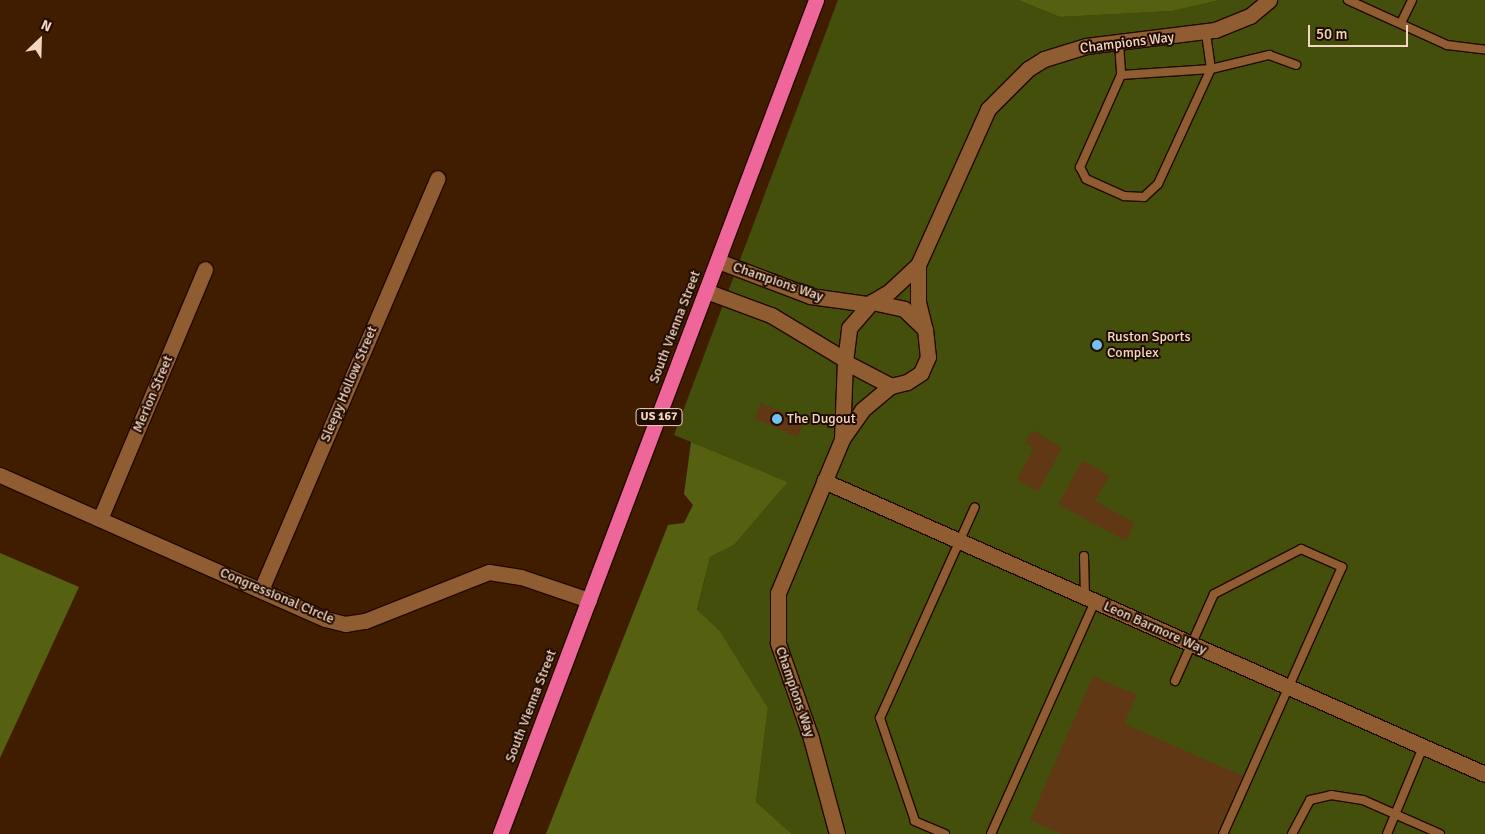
<!DOCTYPE html>
<style>
body{margin:0}
#map{position:relative;width:1485px;height:834px;overflow:hidden;background:#411d00;font-family:Signika,sans-serif}
div>[style]{position:absolute}
[style*='--x']{left:calc(var(--x)*1px);top:calc(var(--y)*1px);width:calc(var(--w)*1px);rotate:calc(var(--a)*1deg)}
.green>*{inset:0;background:#454f0c}
.forest>*{inset:0;background:#556110}
.building>*{inset:0;background:#613814;transform-origin:0 0}
.roads{filter:drop-shadow(1px 0 #210900) drop-shadow(-1px 0 #210900) drop-shadow(0 1px #210900) drop-shadow(0 -1px #210900)}
.lane>*{height:8px;margin:-4px;padding:0 4px;transform-origin:4px;border-radius:4px;background:#905d33}
.street>*{height:15px;margin:-7.5px;padding:0 7.5px;transform-origin:7.5px;border-radius:7.5px;background:#905d33}
.highway>*{height:15px;margin:-7.5px;padding:0 7.5px;transform-origin:7.5px;border-radius:7.5px;background:#ef669b}
.dots>*{width:14px;height:14px;translate:-50% -50%;box-sizing:border-box;border:2px solid #1f0b00;border-radius:50%}
span{translate:-50% -50%;white-space:nowrap;text-align:center;line-height:1.15;-webkit-text-stroke:4px #1f0b00;paint-order:stroke}
.shield-label span{padding:1px 4px;background:#1f0b00;border:1px solid;border-radius:4px;-webkit-text-stroke-width:0}
.shield-label{font-size:12px;color:#f4d7c1;font-weight:700}
.street-label{font-size:14px;color:#f4d7c1}
.poi-label{font-size:14px;color:#f4d7c1}
.left{translate:0 -50%;text-align:left}
.north{position:absolute;left:15px;top:15px;width:50px;height:50px;-webkit-text-stroke:4px #1f0b00;paint-order:stroke;rotate:24deg;font-size:14px;font-weight:700;line-height:20px;text-align:center;color:#f4d7c1}
.north::after{content:'';display:block;margin:auto;width:18px;height:22px;background:#f4d7c1;clip-path:polygon(50% 0,100% 100%,50% 72%,0 100%)}
.scale{position:absolute;left:1308px;top:25px;width:100px;height:22px;box-sizing:border-box;border:2px solid #f4d7c1;border-top:0;padding-left:6px;font-size:15px;line-height:18px;white-space:nowrap;color:#f4d7c1;-webkit-text-stroke:4px #1f0b00;paint-order:stroke}
</style>
<div id="map">
<div class="green">
<i style="clip-path:polygon(838px 0,1018px 0,1060px 17px,1173px 11px,1220px 0,1485px 0,1485px 834px,792px 834px,756px 802px,768px 708px,720px 631px,697px 611px,710px 557px,734px 545px,788px 482px,674px 435px)"></i>
</div>
<div class="forest">
<i style="clip-path:polygon(1018px 0,1220px 0,1173px 11px,1060px 17px)"></i>
<i style="clip-path:polygon(691px 442px,788px 482px,734px 545px,710px 557px,697px 610px,720px 631px,768px 708px,756px 802px,792px 834px,546px 834px,668px 525px,684px 523px,693px 505px,684px 494px)"></i>
<i style="clip-path:polygon(0 553px,79px 587px,0 758px)"></i>
</div>
<div class="building">
<i style="left:761px;top:403px;width:47px;height:17px;rotate:23deg"></i>
<i style="clip-path:polygon(1033px 430px,1062px 448px,1038px 492px,1017px 479px,1034px 448px,1025px 443px)"></i>
<i style="clip-path:polygon(1083px 460px,1109px 476px,1095px 501px,1135px 523px,1126px 541px,1058px 504px)"></i>
<i style="clip-path:polygon(1093px 676px,1137px 695px,1124px 724px,1243px 776px,1217px 834px,1062px 834px,1030px 820px)"></i>
</div>
<div class="roads">
<div class="lane">
<i style="--x:1348;--y:0;--w:109;--a:24.4"></i>
<i style="--x:1447;--y:45;--w:38;--a:7"></i>
<i style="--x:1401;--y:23;--w:25;--a:-64"></i>
<i style="--x:1119;--y:43;--w:32;--a:86"></i>
<i style="--x:1121;--y:75;--w:101;--a:114"></i>
<i style="--x:1080;--y:167;--w:13;--a:63"></i>
<i style="--x:1086;--y:179;--w:42;--a:24.1"></i>
<i style="--x:1124;--y:196;--w:20;--a:3"></i>
<i style="--x:1144;--y:197;--w:19;--a:-43"></i>
<i style="--x:1158;--y:184;--w:127;--a:-65.3"></i>
<i style="--x:1211;--y:69;--w:37;--a:-98"></i>
<i style="--x:1121;--y:75;--w:90;--a:-3.8"></i>
<i style="--x:1211;--y:69;--w:60;--a:-13.6"></i>
<i style="--x:1269;--y:55;--w:29;--a:20"></i>
<i style="--x:1084;--y:556;--w:41;--a:88.6"></i>
<i style="--x:1175;--y:681;--w:95;--a:-65.9"></i>
<i style="--x:1214;--y:594;--w:98;--a:-27.3"></i>
<i style="--x:1301;--y:549;--w:45;--a:23.7"></i>
<i style="--x:1342;--y:567;--w:292;--a:114"></i>
<i style="--x:945;--y:834;--w:33;--a:-157"></i>
<i style="--x:915;--y:821;--w:109;--a:-108.8"></i>
<i style="--x:880;--y:718;--w:231;--a:-65.8"></i>
<i style="--x:991;--y:834;--w:255;--a:-65.9"></i>
<i style="--x:1292;--y:834;--w:38;--a:-62"></i>
<i style="--x:1310;--y:800;--w:22;--a:-13"></i>
<i style="--x:1331;--y:795;--w:32;--a:9"></i>
<i style="--x:1363;--y:800;--w:84;--a:23.8"></i>
<i style="--x:1387;--y:834;--w:94;--a:-67.5"></i>
</div>
<div class="street">
<i style="--x:718;--y:261;--w:98;--a:20.8"></i>
<i style="--x:810;--y:296;--w:59;--a:7.9"></i>
<i style="--x:918;--y:265;--w:37;--a:90"></i>
<i style="--x:918;--y:302;--w:25;--a:76"></i>
<i style="--x:706;--y:291;--w:69;--a:20.3"></i>
<i style="--x:771;--y:315;--w:85;--a:31.1"></i>
<i style="--x:872;--y:302;--w:21;--a:-31"></i>
<i style="--x:890;--y:291;--w:38;--a:-43"></i>
<i style="--x:918;--y:265;--w:171;--a:-65.8"></i>
<i style="--x:988;--y:109;--w:57;--a:-45"></i>
<i style="--x:1028;--y:69;--w:19;--a:-32"></i>
<i style="--x:1044;--y:59;--w:44;--a:-17.2"></i>
<i style="--x:1086;--y:46;--w:130;--a:-7.1"></i>
<i style="--x:1215;--y:30;--w:38;--a:-22"></i>
<i style="--x:1250;--y:16;--w:25;--a:-40"></i>
<i style="--x:872;--y:302;--w:33;--a:12"></i>
<i style="--x:904;--y:309;--w:29;--a:44"></i>
<i style="--x:925;--y:329;--w:28;--a:84"></i>
<i style="--x:928;--y:357;--w:17;--a:114"></i>
<i style="--x:921;--y:373;--w:17;--a:147"></i>
<i style="--x:907;--y:382;--w:16;--a:166"></i>
<i style="--x:891;--y:386;--w:52;--a:-152.4"></i>
<i style="--x:845;--y:362;--w:34;--a:-83"></i>
<i style="--x:849;--y:328;--w:35;--a:-49"></i>
<i style="--x:842;--y:439;--w:77;--a:-87.8"></i>
<i style="--x:0;--y:475;--w:355;--a:23.9"></i>
<i style="--x:325;--y:619;--w:21;--a:14"></i>
<i style="--x:345;--y:624;--w:20;--a:-9"></i>
<i style="--x:365;--y:621;--w:133;--a:-21.6"></i>
<i style="--x:489;--y:572;--w:32;--a:9"></i>
<i style="--x:521;--y:577;--w:72;--a:18.7"></i>
<i style="--x:824;--y:481;--w:723;--a:23.91"></i>
<i style="--x:100;--y:519;--w:271;--a:-67.2"></i>
<i style="--x:261;--y:590;--w:448;--a:-66.8"></i>
<i style="--x:837;--y:834;--w:99;--a:-105.2"></i>
<i style="--x:811;--y:738;--w:101;--a:-109.2"></i>
<i style="--x:778;--y:643;--w:50;--a:-90"></i>
<i style="--x:778;--y:593;--w:167;--a:-67.4"></i>
<i style="--x:842;--y:439;--w:35;--a:-55"></i>
<i style="--x:862;--y:410;--w:38;--a:-40"></i>
</div>
<div class="highway">
<i style="--x:500;--y:834;--w:892;--a:-69.25"></i>
</div>
</div>
<div class="dots">
<i style="left:1097px;top:345px;background:#71c1f5"></i>
<i style="left:777px;top:419px;background:#71c1f5"></i>
</div>
<div class="shield-label">
<span style="left:659px;top:417px">US 167</span>
</div>
<div class="street-label">
<span style="left:1127px;top:43px;rotate:-7deg">Champions Way</span>
<span style="left:778px;top:282px;rotate:19deg">Champions Way</span>
<span style="left:675px;top:327px;rotate:-69deg">South Vienna Street</span>
<span style="left:349px;top:384px;rotate:-67deg">Sleepy Hollow Street</span>
<span style="left:153px;top:394px;rotate:-67deg">Merion Street</span>
<span style="left:277px;top:596px;rotate:23deg">Congressional Circle</span>
<span style="left:1155px;top:628px;rotate:24deg">Leon Barmore Way</span>
<span style="left:795px;top:692px;rotate:71deg">Champions Way</span>
<span style="left:531px;top:706px;rotate:-69deg">South Vienna Street</span>
</div>
<div class="poi-label">
<span class="left" style="left:1107px;top:345px">Ruston Sports<br>Complex</span>
<span class="left" style="left:787px;top:419px">The Dugout</span>
</div>
<div class="north">N</div>
<div class="scale">50 m</div>
</div>
